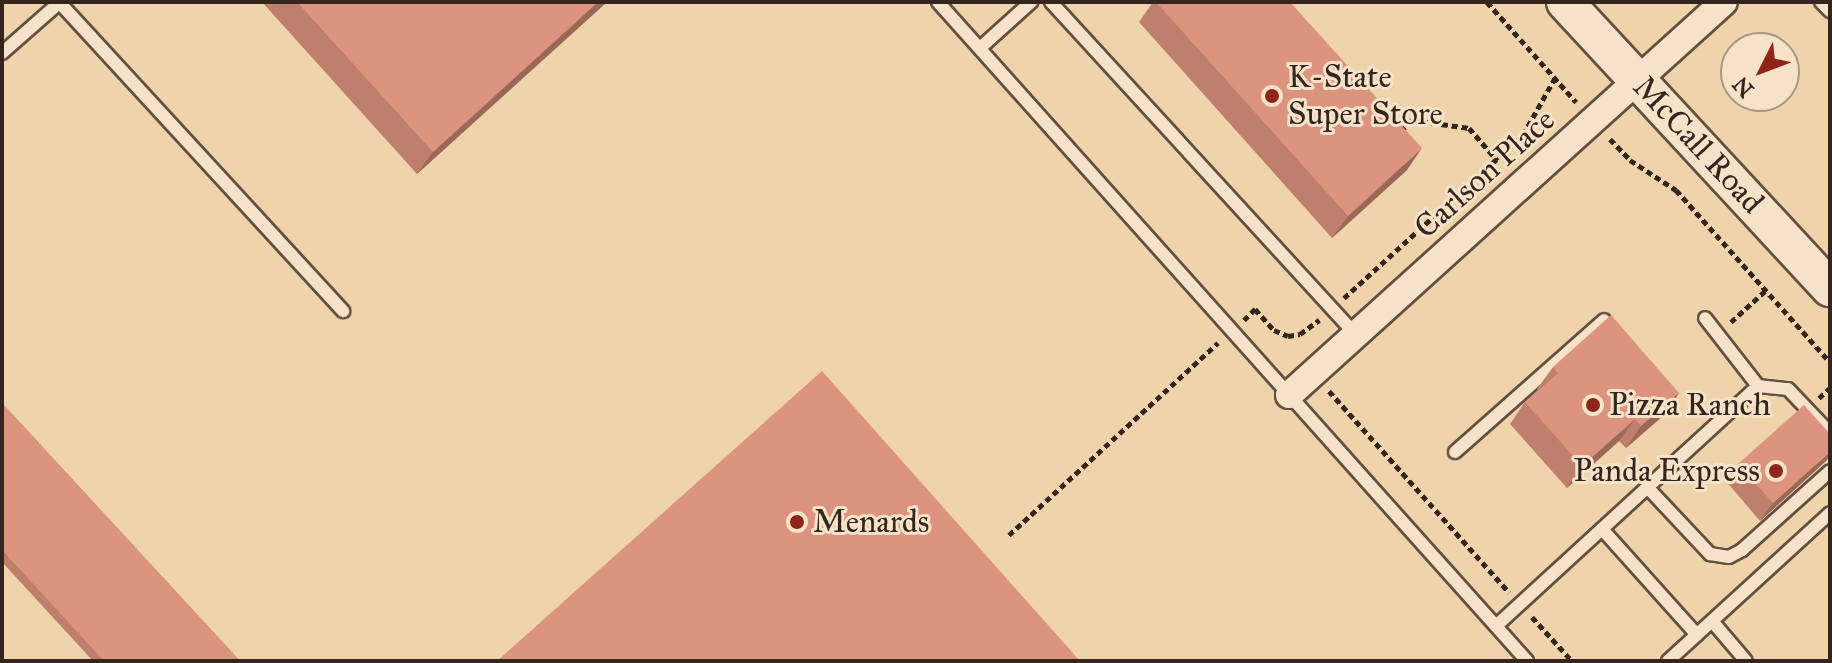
<!DOCTYPE html>
<style>
body{margin:0}
#map{position:relative;width:1832px;height:663px;overflow:hidden;background:#efd3ab;font-family:"IM FELL Great Primer",serif}
div>[style]{position:absolute}
[style*='--x']{left:calc(var(--x)*1px);top:calc(var(--y)*1px);width:calc(var(--w)*1px);rotate:calc(var(--a)*1deg)}
.path>*{height:5px;margin-top:-2.5px;transform-origin:0;background:repeating-linear-gradient(90deg,#34251e 0 6px,transparent 0 10px)}
.roads{filter:drop-shadow(2px 0 #635041) drop-shadow(-2px 0 #635041) drop-shadow(0 2px #635041) drop-shadow(0 -2px #635041)}
.service>*{height:12px;margin:-6px;padding:0 6px;transform-origin:6px;border-radius:6px;background:#f5e2c8}
.minor>*{height:26px;margin:-13px;padding:0 13px;transform-origin:13px;border-radius:13px;background:#f5e2c8}
.secondary>*{height:36px;margin:-18px;padding:0 18px;transform-origin:18px;border-radius:18px;background:#f5e2c8}
.wall>*{inset:0;background:#be7f6c}
.shaded-wall>*{inset:0;background:#9b6858}
.building>*{inset:0;background:#dd947e}
.dots>*{width:22px;height:22px;translate:-50% -50%;box-sizing:border-box;border:4px solid #f5e2c8;border-radius:50%}
span{translate:-50% -50%;white-space:nowrap;text-align:center;line-height:1.15;-webkit-text-stroke:6px #f5e2c8;paint-order:stroke}
.poi-label{font-size:32px;color:#34251e}
.left{translate:0 -50%;text-align:left}
.right{translate:-100% -50%;text-align:right}
.street-label{font-size:32px;color:#34251e}
.frame{position:absolute;inset:0;border:4px solid #34251e;pointer-events:none}
.north{position:absolute;left:1720px;top:32px;width:80px;height:80px;box-sizing:border-box;background:#f5e2c8;border:2px solid #a89684;border-radius:50%;rotate:228deg;font-size:22px;font-weight:700;line-height:32px;text-align:center;color:#34251e}
.north::after{content:'';display:block;margin:auto;width:28px;height:36px;background:#8f2418;clip-path:polygon(50% 0,100% 100%,50% 72%,0 100%)}
</style>
<div id="map">
<div class="path">
<i style="--x:1487;--y:2;--w:134;--a:48.3"></i>
<i style="--x:1401;--y:131;--w:16;--a:-45"></i>
<i style="--x:1412;--y:120;--w:58;--a:8"></i>
<i style="--x:1469;--y:128;--w:43;--a:48.8"></i>
<i style="--x:1610;--y:139;--w:29;--a:46"></i>
<i style="--x:1630;--y:160;--w:55;--a:33.1"></i>
<i style="--x:1676;--y:190;--w:231;--a:48.2"></i>
<i style="--x:1344;--y:298;--w:242;--a:-42.3"></i>
<i style="--x:1523;--y:135;--w:65;--a:-60.7"></i>
<i style="--x:1244;--y:320;--w:16;--a:-45"></i>
<i style="--x:1255;--y:309;--w:28;--a:48"></i>
<i style="--x:1274;--y:330;--w:15;--a:23"></i>
<i style="--x:1288;--y:336;--w:12;--a:-9"></i>
<i style="--x:1300;--y:334;--w:24;--a:-36"></i>
<i style="--x:1731;--y:322;--w:47;--a:-42.4"></i>
<i style="--x:1329;--y:391;--w:270;--a:48.2"></i>
<i style="--x:1819;--y:398;--w:15;--a:-42"></i>
<i style="--x:1009;--y:535;--w:284;--a:-42.6"></i>
<i style="--x:1532;--y:617;--w:59;--a:47.7"></i>
</div>
<div class="roads">
<div class="service">
<i style="--x:59;--y:2;--w:420;--a:47.4"></i>
<i style="--x:938;--y:2;--w:884;--a:48.21"></i>
<i style="--x:1051;--y:2;--w:452;--a:47.5"></i>
<i style="--x:1821;--y:2;--w:13;--a:45"></i>
<i style="--x:980;--y:48;--w:69;--a:-42"></i>
<i style="--x:2;--y:53;--w:76;--a:-41.3"></i>
<i style="--x:1758;--y:386;--w:30;--a:6"></i>
<i style="--x:1788;--y:389;--w:61;--a:46.3"></i>
<i style="--x:1455;--y:452;--w:199;--a:-41.5"></i>
<i style="--x:1648;--y:488;--w:91;--a:46.8"></i>
<i style="--x:1710;--y:554;--w:19;--a:9"></i>
<i style="--x:1729;--y:557;--w:15;--a:-28"></i>
<i style="--x:1742;--y:550;--w:118;--a:-41.9"></i>
<i style="--x:1602;--y:529;--w:142;--a:48.1"></i>
<i style="--x:1712;--y:621;--w:52;--a:49.6"></i>
<i style="--x:1496;--y:626;--w:355;--a:-42.5"></i>
<i style="--x:1758;--y:386;--w:86;--a:-127.9"></i>
<i style="--x:1668;--y:661;--w:219;--a:-42.4"></i>
</div>
<div class="minor">
<i style="--x:1289;--y:395;--w:586;--a:-42.1"></i>
</div>
<div class="secondary">
<i style="--x:1565;--y:2;--w:390;--a:47.2"></i>
</div>
</div>
<div class="wall">
<i style="clip-path:polygon(262px 2px,607px 2px,417px 174px)"></i>
<i style="clip-path:polygon(1153px 2px,1290px 2px,1407px 170px,1332px 238px,1139px 22px)"></i>
<i style="clip-path:polygon(1553px 367px,1679px 393px,1664px 415px,1626px 448px,1619px 441px,1567px 488px,1510px 424px,1525px 402px,1538px 390px,1537px 389px)"></i>
<i style="clip-path:polygon(2px 403px,240px 661px,93px 661px,2px 562px)"></i>
<i style="clip-path:polygon(1826px 461px,1760px 521px,1726px 481px,1738px 464px)"></i>
</div>
<div class="shaded-wall">
<i style="clip-path:polygon(598px 2px,607px 2px,417px 174px,433px 152px)"></i>
<i style="clip-path:polygon(1422px 148px,1407px 170px,1332px 238px,1348px 216px)"></i>
<i style="clip-path:polygon(1679px 393px,1664px 415px,1626px 448px,1641px 426px)"></i>
<i style="clip-path:polygon(1635px 419px,1619px 441px,1567px 488px,1582px 466px)"></i>
<i style="clip-path:polygon(1830px 452px,1830px 456px,1826px 461px,1760px 521px,1773px 503px)"></i>
</div>
<div class="building">
<i style="clip-path:polygon(297px 2px,598px 2px,433px 152px)"></i>
<i style="clip-path:polygon(1156px 2px,1290px 2px,1422px 148px,1348px 216px)"></i>
<i style="clip-path:polygon(1611px 315px,1679px 393px,1641px 426px,1635px 419px,1582px 466px,1525px 402px,1558px 373px,1553px 367px)"></i>
<i style="clip-path:polygon(822px 371px,1080px 661px,497px 661px)"></i>
<i style="clip-path:polygon(2px 403px,240px 661px,104px 661px,2px 550px)"></i>
<i style="clip-path:polygon(1804px 405px,1830px 434px,1830px 452px,1773px 503px,1738px 464px)"></i>
</div>
<div class="dots">
<i style="left:1272px;top:96px;background:#8f2418"></i>
<i style="left:1593px;top:405px;background:#8f2418"></i>
<i style="left:1776px;top:471px;background:#8f2418"></i>
<i style="left:797px;top:522px;background:#8f2418"></i>
</div>
<div class="poi-label">
<span class="left" style="left:1288px;top:96px">K-State<br>Super Store</span>
<span class="left" style="left:1609px;top:405px">Pizza Ranch</span>
<span class="right" style="left:1760px;top:471px">Panda Express</span>
<span class="left" style="left:813px;top:522px">Menards</span>
</div>
<div class="street-label">
<span style="left:1698px;top:145px;rotate:47deg">McCall Road</span>
<span style="left:1485px;top:174px;rotate:-42deg">Carlson Place</span>
</div>
<div class="frame"></div>
<div class="north">N</div>
</div>
